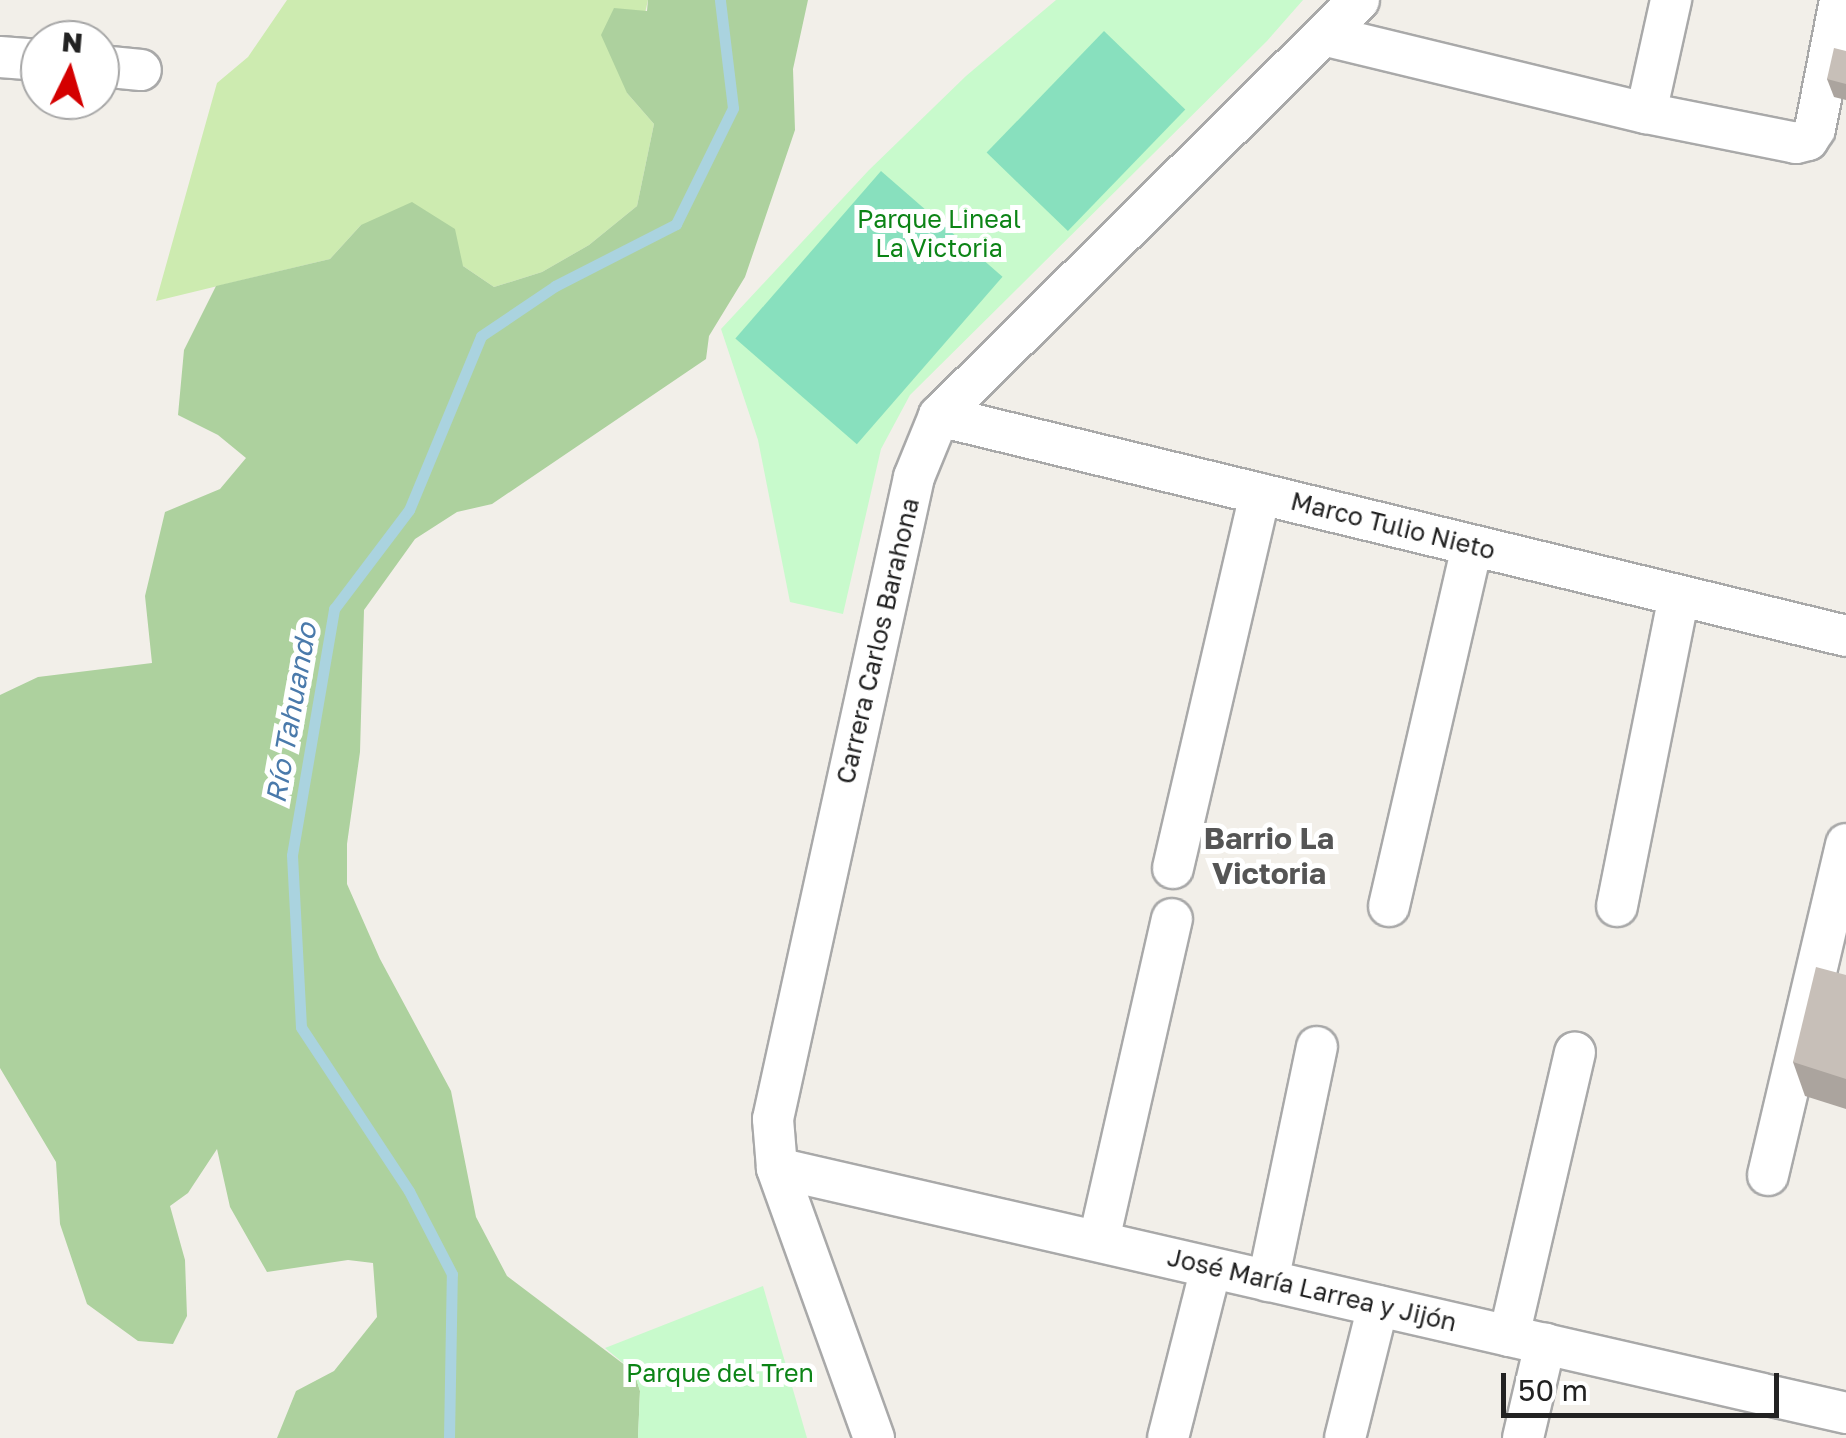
<!DOCTYPE html>
<meta charset="utf-8">
<style>
body{margin:0}
#map{position:relative;width:1846px;height:1438px;overflow:hidden;background:#f2efe9;font-family:"Golos Text",sans-serif}
div>[style]{position:absolute}
[style*='--x']{left:calc(var(--x)*1px);top:calc(var(--y)*1px);width:calc(var(--w)*1px);rotate:calc(var(--a)*1deg)}
.grass>*{inset:0;background:#cdebb0}
.forest>*{inset:0;background:#add19e}
.park>*{inset:0;background:#c8facc}
.pitch>*{inset:0;background:#88e0be;transform-origin:0 0}
.stream>*{height:11px;margin:-5.5px;padding:0 5.5px;transform-origin:5.5px;border-radius:5.5px;background:#aad3df}
.roads{filter:drop-shadow(2px 0 #a9a9a9) drop-shadow(-2px 0 #a9a9a9) drop-shadow(0 2px #a9a9a9) drop-shadow(0 -2px #a9a9a9)}
.minor>*{height:40px;margin:-20px;padding:0 20px;transform-origin:20px;border-radius:20px;background:#fff}
.wall>*{inset:0;background:#aba49e}
.building>*{inset:0;background:#c7bfb8}
span{translate:-50% -50%;white-space:nowrap;text-align:center;line-height:1.15;-webkit-text-stroke:10px #fff;paint-order:stroke}
.park-label{font-size:25px;color:#0c8416}
.street-label{font-size:25px;color:#222}
.water-label{font-size:28px;color:#4a7aab;font-style:italic}
.quarter-label{font-size:30px;color:#555;font-weight:700}
.north{position:absolute;left:20px;top:20px;width:100px;height:100px;box-sizing:border-box;background:#fff;border:2px solid #a7a7a7;border-radius:50%;rotate:5deg;font-size:28px;font-weight:700;line-height:40px;text-align:center;color:#222}
.north::after{content:'';display:block;margin:auto;width:35px;height:45px;background:#d40000;clip-path:polygon(50% 0,100% 100%,50% 72%,0 100%)}
.scale{position:absolute;left:1501px;top:1373px;width:278px;height:45px;box-sizing:border-box;border:5px solid #222;border-top:0;padding-left:12px;font-size:30px;line-height:35px;white-space:nowrap;color:#222;-webkit-text-stroke:8px #fff;paint-order:stroke}
</style>
<div id="map">
<div class="grass">
<i style="clip-path:polygon(287px 0,648px 0,627px 93px,654px 124px,637px 206px,589px 245px,542px 272px,494px 287px,463px 266px,361px 225px,330px 259px,156px 301px,217px 83px,248px 57px)"></i>
</div>
<div class="forest">
<i style="clip-path:polygon(648px 0,808px 0,793px 69px,795px 130px,745px 277px,709px 336px,706px 359px,492px 504px,457px 512px,415px 539px,364px 610px,360px 752px,347px 844px,347px 884px,380px 959px,451px 1091px,476px 1217px,507px 1276px,634px 1372px,640px 1391px,638px 1438px,277px 1438px,296px 1391px,334px 1371px,377px 1317px,373px 1263px,348px 1260px,267px 1272px,230px 1207px,217px 1149px,188px 1193px,170px 1206px,185px 1260px,187px 1316px,173px 1344px,138px 1341px,87px 1304px,60px 1224px,56px 1162px,0 1068px,0 695px,38px 677px,152px 663px,145px 596px,165px 512px,220px 489px,246px 458px,218px 435px,178px 415px,184px 350px,216px 286px,330px 259px,361px 225px,412px 202px,455px 229px,463px 266px,494px 287px,542px 272px,589px 245px,637px 206px,654px 124px,627px 93px,601px 35px,614px 8px,647px 11px)"></i>
</div>
<div class="park">
<i style="clip-path:polygon(1056px 0,1303px 0,1267px 41px,910px 395px,881px 449px,843px 614px,790px 602px,758px 440px,721px 329px,869px 170px,966px 76px)"></i>
<i style="clip-path:polygon(763px 1286px,807px 1438px,638px 1438px,640px 1391px,634px 1372px,605px 1348px)"></i>
</div>
<div class="pitch">
<i style="left:1104px;top:31px;width:113px;height:169px;rotate:44deg"></i>
<i style="left:881px;top:171px;width:161px;height:222px;rotate:41deg"></i>
</div>
<div class="stream">
<i style="--x:449;--y:1438;--w:164;--a:-89"></i>
<i style="--x:452;--y:1274;--w:93;--a:-117.4"></i>
<i style="--x:409;--y:1191;--w:196;--a:-123.4"></i>
<i style="--x:301;--y:1027;--w:172;--a:-93"></i>
<i style="--x:292;--y:855;--w:250;--a:-80.3"></i>
<i style="--x:334;--y:609;--w:124;--a:-52.9"></i>
<i style="--x:409;--y:510;--w:188;--a:-67.5"></i>
<i style="--x:481;--y:336;--w:89;--a:-34"></i>
<i style="--x:555;--y:286;--w:136;--a:-27.1"></i>
<i style="--x:676;--y:224;--w:129;--a:-63.8"></i>
<i style="--x:733;--y:108;--w:109;--a:-96.9"></i>
</div>
<div class="roads">
<div class="minor">
<i style="--x:1327;--y:36;--w:328;--a:13.6"></i>
<i style="--x:1646;--y:113;--w:153;--a:11.3"></i>
<i style="--x:1796;--y:143;--w:12;--a:-14"></i>
<i style="--x:1808;--y:140;--w:13;--a:-58"></i>
<i style="--x:1815;--y:129;--w:131;--a:-79"></i>
<i style="--x:0;--y:57;--w:40;--a:4.3"></i>
<i style="--x:100;--y:66;--w:41;--a:5.6"></i>
<i style="--x:1646;--y:113;--w:116;--a:-77.5"></i>
<i style="--x:939;--y:416;--w:933;--a:13.63"></i>
<i style="--x:1173;--y:868;--w:384;--a:-76.9"></i>
<i style="--x:1389;--y:906;--w:369;--a:-77"></i>
<i style="--x:1617;--y:906;--w:316;--a:-78.7"></i>
<i style="--x:777;--y:1168;--w:1097;--a:12.91"></i>
<i style="--x:1768;--y:1175;--w:340;--a:-76.7"></i>
<i style="--x:1099;--y:1240;--w:329;--a:-77.2"></i>
<i style="--x:1268;--y:1281;--w:239;--a:-78.2"></i>
<i style="--x:1509;--y:1336;--w:291;--a:-76.9"></i>
<i style="--x:874;--y:1438;--w:287;--a:-109.8"></i>
<i style="--x:777;--y:1168;--w:49;--a:-94.7"></i>
<i style="--x:773;--y:1119;--w:657;--a:-77.61"></i>
<i style="--x:914;--y:477;--w:66;--a:-67.7"></i>
<i style="--x:939;--y:416;--w:591;--a:-44.73"></i>
<i style="--x:1168;--y:1438;--w:175;--a:-75.8"></i>
<i style="--x:1345;--y:1438;--w:136;--a:-76"></i>
<i style="--x:1523;--y:1438;--w:97;--a:-76.8"></i>
</div>
</div>
<div class="wall">
<i style="clip-path:polygon(1846px 51px,1846px 100px,1834px 97px,1827px 79px)"></i>
<i style="clip-path:polygon(1846px 975px,1846px 1109px,1805px 1096px,1793px 1062px)"></i>
</div>
<div class="building">
<i style="clip-path:polygon(1834px 48px,1846px 51px,1846px 84px,1827px 79px)"></i>
<i style="clip-path:polygon(1816px 967px,1846px 975px,1846px 1079px,1793px 1062px)"></i>
</div>
<div class="park-label">
<span style="left:939px;top:234px">Parque Lineal<br>La Victoria</span>
<span style="left:720px;top:1373px">Parque del Tren</span>
</div>
<div class="street-label">
<span style="left:1393px;top:526px;rotate:14deg">Marco Tulio Nieto</span>
<span style="left:878px;top:641px;rotate:-77deg">Carrera Carlos Barahona</span>
<span style="left:1312px;top:1290px;rotate:13deg">José María Larrea y Jijón</span>
</div>
<div class="water-label">
<span style="left:291px;top:713px;rotate:-80deg">Río Tahuando</span>
</div>
<div class="quarter-label">
<span style="left:1269px;top:855px">Barrio La<br>Victoria</span>
</div>
<div class="north">N</div>
<div class="scale">50 m</div>
</div>
